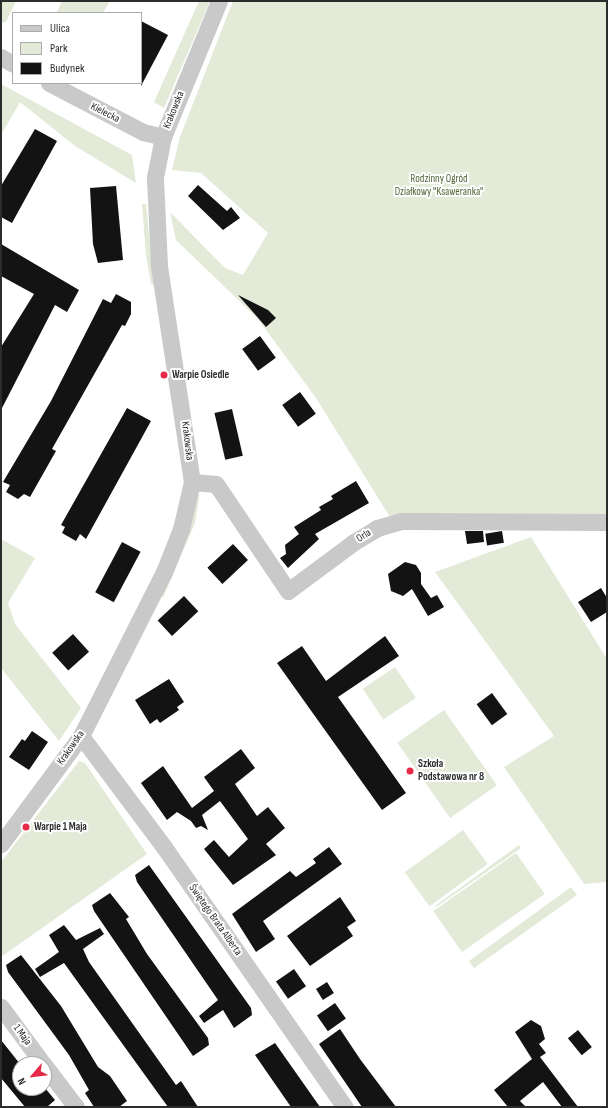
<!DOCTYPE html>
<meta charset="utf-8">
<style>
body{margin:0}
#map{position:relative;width:608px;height:1108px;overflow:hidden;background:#fff;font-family:"Sofia Sans Condensed",sans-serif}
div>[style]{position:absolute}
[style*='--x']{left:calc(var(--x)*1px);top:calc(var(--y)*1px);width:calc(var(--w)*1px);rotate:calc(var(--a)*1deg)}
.green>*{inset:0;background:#e3ead8;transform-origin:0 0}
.building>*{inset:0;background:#131313;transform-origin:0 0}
.minor>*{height:17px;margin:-8.5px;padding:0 8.5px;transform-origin:8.5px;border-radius:8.5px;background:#c9c9c9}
.dots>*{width:11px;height:11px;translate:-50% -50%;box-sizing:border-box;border:2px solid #fff;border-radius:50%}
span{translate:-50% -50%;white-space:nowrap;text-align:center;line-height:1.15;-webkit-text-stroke:4px #fff;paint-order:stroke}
.street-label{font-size:11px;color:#2c2c2c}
.park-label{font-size:11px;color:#526739}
.poi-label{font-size:11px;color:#2c2c2c;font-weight:700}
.left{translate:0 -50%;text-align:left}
.frame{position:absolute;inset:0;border:2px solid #2c2c2c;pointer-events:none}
.legend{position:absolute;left:12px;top:12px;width:130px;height:72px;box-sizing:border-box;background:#fff;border:1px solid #ababab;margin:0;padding:5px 7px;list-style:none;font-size:12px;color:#2c2c2c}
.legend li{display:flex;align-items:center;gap:8px;height:20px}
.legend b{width:20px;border:1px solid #ababab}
.north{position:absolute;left:12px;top:1056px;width:40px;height:40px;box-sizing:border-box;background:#fff;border:1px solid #ababab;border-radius:50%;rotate:242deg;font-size:11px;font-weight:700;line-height:16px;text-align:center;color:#2c2c2c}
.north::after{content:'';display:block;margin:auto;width:14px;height:18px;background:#e62a47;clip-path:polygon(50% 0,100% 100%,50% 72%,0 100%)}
</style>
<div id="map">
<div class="green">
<i style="clip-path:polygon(1px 1px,16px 1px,6px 22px,1px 23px)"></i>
<i style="clip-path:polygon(62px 1px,110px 1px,103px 13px,60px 13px,57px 12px)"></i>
<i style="clip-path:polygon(199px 1px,210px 1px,164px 108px,154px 102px)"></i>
<i style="clip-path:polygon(233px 1px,607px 1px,607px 517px,390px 517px,316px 398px,258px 319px,176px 240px,170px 212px,225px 268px,243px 275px,268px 233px,201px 173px,172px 170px,180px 137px)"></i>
<i style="clip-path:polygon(1px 84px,132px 155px,136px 183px,75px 146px,20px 102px,1px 135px)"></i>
<i style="clip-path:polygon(142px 204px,146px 204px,154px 285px,151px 284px,146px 255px)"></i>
<i style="clip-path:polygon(200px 493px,195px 523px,163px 598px,161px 594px)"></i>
<i style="clip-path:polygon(531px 537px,607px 659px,607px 882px,584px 884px,504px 767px,554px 736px,435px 572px)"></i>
<i style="clip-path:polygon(1px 539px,35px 558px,8px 603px,15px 624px,81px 708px,59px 741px,1px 668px)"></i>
<i style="left:395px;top:667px;width:37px;height:39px;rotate:56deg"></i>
<i style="left:444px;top:710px;width:92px;height:57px;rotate:55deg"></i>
<i style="clip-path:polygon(79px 761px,85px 763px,147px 854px,1px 957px,1px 862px)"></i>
<i style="left:463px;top:830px;width:42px;height:72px;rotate:54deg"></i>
<i style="clip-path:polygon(519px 845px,521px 848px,436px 907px,435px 906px)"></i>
<i style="left:516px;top:853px;width:50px;height:101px;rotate:55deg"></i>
<i style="clip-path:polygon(571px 887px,577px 895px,474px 968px,469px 961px)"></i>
</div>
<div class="building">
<i style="clip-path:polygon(141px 21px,168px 35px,141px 86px)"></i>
<i style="clip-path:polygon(35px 129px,57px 141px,12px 223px,1px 217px,1px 186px)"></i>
<i style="clip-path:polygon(198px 185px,227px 211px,231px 207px,240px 218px,223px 230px,188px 196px)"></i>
<i style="clip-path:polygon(116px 186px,123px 260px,98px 263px,93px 244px,90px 188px)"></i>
<i style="clip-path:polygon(1px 244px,79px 290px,67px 312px,55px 305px,1px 410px,1px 347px,34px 294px,1px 276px)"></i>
<i style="clip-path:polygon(116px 294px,131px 302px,131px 314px,125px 326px,122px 325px,52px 449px,56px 451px,30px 497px,24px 494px,18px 499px,6px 492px,10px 485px,3px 482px,51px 401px,103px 299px,111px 303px)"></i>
<i style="clip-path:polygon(238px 295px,268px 310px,276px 318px,266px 327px)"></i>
<i style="left:260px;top:336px;width:27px;height:22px;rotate:54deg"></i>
<i style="left:300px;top:392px;width:27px;height:22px;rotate:54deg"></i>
<i style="clip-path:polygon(127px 408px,151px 421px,86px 539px,80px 534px,76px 541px,62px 533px,65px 527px,61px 525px)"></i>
<i style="left:232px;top:409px;width:48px;height:18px;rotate:77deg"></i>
<i style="clip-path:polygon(356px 481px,369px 503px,315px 534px,319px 539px,288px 568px,280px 558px,286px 554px,285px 545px,299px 534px,294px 527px,321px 510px,319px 507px,333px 499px,331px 496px)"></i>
<i style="clip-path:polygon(465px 531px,483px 531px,484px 542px,467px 544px)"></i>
<i style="left:502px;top:531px;width:12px;height:17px;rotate:81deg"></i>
<i style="left:122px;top:542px;width:21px;height:57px;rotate:28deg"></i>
<i style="left:233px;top:544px;width:22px;height:35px;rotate:47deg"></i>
<i style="clip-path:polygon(405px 562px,416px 565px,421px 573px,421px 584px,431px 598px,437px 595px,444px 607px,428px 616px,412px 589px,403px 596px,391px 591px,388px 574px)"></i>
<i style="clip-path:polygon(601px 588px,607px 598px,607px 612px,591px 622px,578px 602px)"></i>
<i style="left:184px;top:596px;width:21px;height:36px;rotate:47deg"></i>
<i style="left:73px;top:634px;width:24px;height:28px;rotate:48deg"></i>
<i style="clip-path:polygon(385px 636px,399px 656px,338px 697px,406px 793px,382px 810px,277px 663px,302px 646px,326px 681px)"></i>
<i style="clip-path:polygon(169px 679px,184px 702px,177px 707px,179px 710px,160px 723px,157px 719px,150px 724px,135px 700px)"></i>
<i style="left:492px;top:693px;width:26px;height:19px;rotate:54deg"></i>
<i style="clip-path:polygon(32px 731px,48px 742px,29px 770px,9px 757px,22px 739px,25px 741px)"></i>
<i style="clip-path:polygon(241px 749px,255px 768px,235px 784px,257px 816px,268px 807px,285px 828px,266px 844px,276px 855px,233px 885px,204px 849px,214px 840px,229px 857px,248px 839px,220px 801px,202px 815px,208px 830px,201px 826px,196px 828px,191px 821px,177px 812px,167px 820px,141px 783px,163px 766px,192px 808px,214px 791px,204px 777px)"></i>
<i style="clip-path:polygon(329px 847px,342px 864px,263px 921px,275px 939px,256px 952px,232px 914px,290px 871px,296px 877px,316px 863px,313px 859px)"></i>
<i style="clip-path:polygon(149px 865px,251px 1008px,252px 1015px,234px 1028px,223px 1010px,204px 1023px,199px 1016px,218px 1000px,137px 882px,135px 875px)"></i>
<i style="clip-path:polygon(110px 893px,129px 917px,126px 919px,147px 954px,208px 1038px,209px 1045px,193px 1056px,94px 911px,92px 905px)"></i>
<i style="clip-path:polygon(340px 897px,356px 921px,347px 927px,353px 936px,310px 966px,287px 936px)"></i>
<i style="clip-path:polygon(64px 925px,76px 940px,100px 928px,104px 934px,83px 949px,89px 962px,176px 1085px,181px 1081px,198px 1107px,168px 1107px,64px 963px,40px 977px,35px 969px,59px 952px,49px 935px)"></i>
<i style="clip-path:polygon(21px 955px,61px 1006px,98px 1067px,110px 1076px,127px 1101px,119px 1107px,94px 1107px,85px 1093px,89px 1090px,69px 1055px,8px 972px,6px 965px)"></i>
<i style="left:294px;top:969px;width:21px;height:22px;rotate:55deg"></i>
<i style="left:327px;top:982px;width:13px;height:13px;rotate:58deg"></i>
<i style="left:335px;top:1003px;width:19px;height:22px;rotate:55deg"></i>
<i style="clip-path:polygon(531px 1020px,541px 1026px,545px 1039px,539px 1044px,546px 1053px,540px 1057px,578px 1107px,562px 1107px,543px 1082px,520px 1101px,526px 1107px,508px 1107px,494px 1090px,532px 1059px,515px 1032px)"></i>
<i style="clip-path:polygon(340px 1029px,360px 1059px,396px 1107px,362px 1107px,319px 1044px)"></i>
<i style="left:578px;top:1030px;width:22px;height:13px;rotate:51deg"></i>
<i style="clip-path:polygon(1px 1040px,20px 1064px,20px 1088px,45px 1088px,55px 1100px,47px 1107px,25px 1107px,1px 1078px)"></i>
<i style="clip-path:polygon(275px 1043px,320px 1107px,291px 1107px,255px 1055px)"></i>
</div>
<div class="minor">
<i style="--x:1;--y:57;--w:14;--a:30"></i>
<i style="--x:49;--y:83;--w:106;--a:27.5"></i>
<i style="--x:143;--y:132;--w:21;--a:14"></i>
<i style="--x:192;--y:482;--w:24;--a:5"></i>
<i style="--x:216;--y:484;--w:129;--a:56.1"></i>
<i style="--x:288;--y:591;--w:82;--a:-36.6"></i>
<i style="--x:354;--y:542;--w:27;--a:-31"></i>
<i style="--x:377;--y:528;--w:25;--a:-16"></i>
<i style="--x:401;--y:521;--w:206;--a:0.3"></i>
<i style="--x:81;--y:736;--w:139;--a:53.2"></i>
<i style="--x:164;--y:847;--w:317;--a:55.2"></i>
<i style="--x:1;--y:844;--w:134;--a:-53.5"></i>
<i style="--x:81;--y:736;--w:184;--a:-63.2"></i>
<i style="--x:164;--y:572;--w:46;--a:-68.4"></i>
<i style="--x:181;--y:529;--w:48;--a:-76.8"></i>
<i style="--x:192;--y:482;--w:219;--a:-98.7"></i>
<i style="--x:159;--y:266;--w:89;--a:-92.6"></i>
<i style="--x:155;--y:177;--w:41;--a:-78.7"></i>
<i style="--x:163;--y:137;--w:147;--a:-67.6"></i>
<i style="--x:1;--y:1007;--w:71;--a:53.6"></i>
<i style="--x:44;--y:1065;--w:53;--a:52.7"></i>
</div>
<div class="dots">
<i style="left:164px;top:375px;background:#e62a47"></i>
<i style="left:410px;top:771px;background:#e62a47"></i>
<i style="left:26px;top:827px;background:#e62a47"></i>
</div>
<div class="street-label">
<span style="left:174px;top:110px;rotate:-68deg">Krakowska</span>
<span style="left:105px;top:113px;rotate:27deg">Kielecka</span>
<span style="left:187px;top:441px;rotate:83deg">Krakowska</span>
<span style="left:364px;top:536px;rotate:-32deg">Orla</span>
<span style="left:71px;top:748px;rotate:-55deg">Krakowska</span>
<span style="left:215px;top:920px;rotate:55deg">Świętego Brata Alberta</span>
<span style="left:22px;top:1035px;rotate:54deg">1 Maja</span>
</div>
<div class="park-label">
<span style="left:439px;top:186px">Rodzinny Ogród<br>Działkowy "Ksaweranka"</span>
</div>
<div class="poi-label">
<span class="left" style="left:172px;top:375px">Warpie Osiedle</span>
<span class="left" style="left:418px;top:771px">Szkoła<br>Podstawowa nr 8</span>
<span class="left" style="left:34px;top:827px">Warpie 1 Maja</span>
</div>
<div class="frame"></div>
<ul class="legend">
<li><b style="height:5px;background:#c9c9c9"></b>Ulica</li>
<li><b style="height:11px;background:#e3ead8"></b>Park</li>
<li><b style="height:11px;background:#131313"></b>Budynek</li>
</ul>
<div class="north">N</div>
</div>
